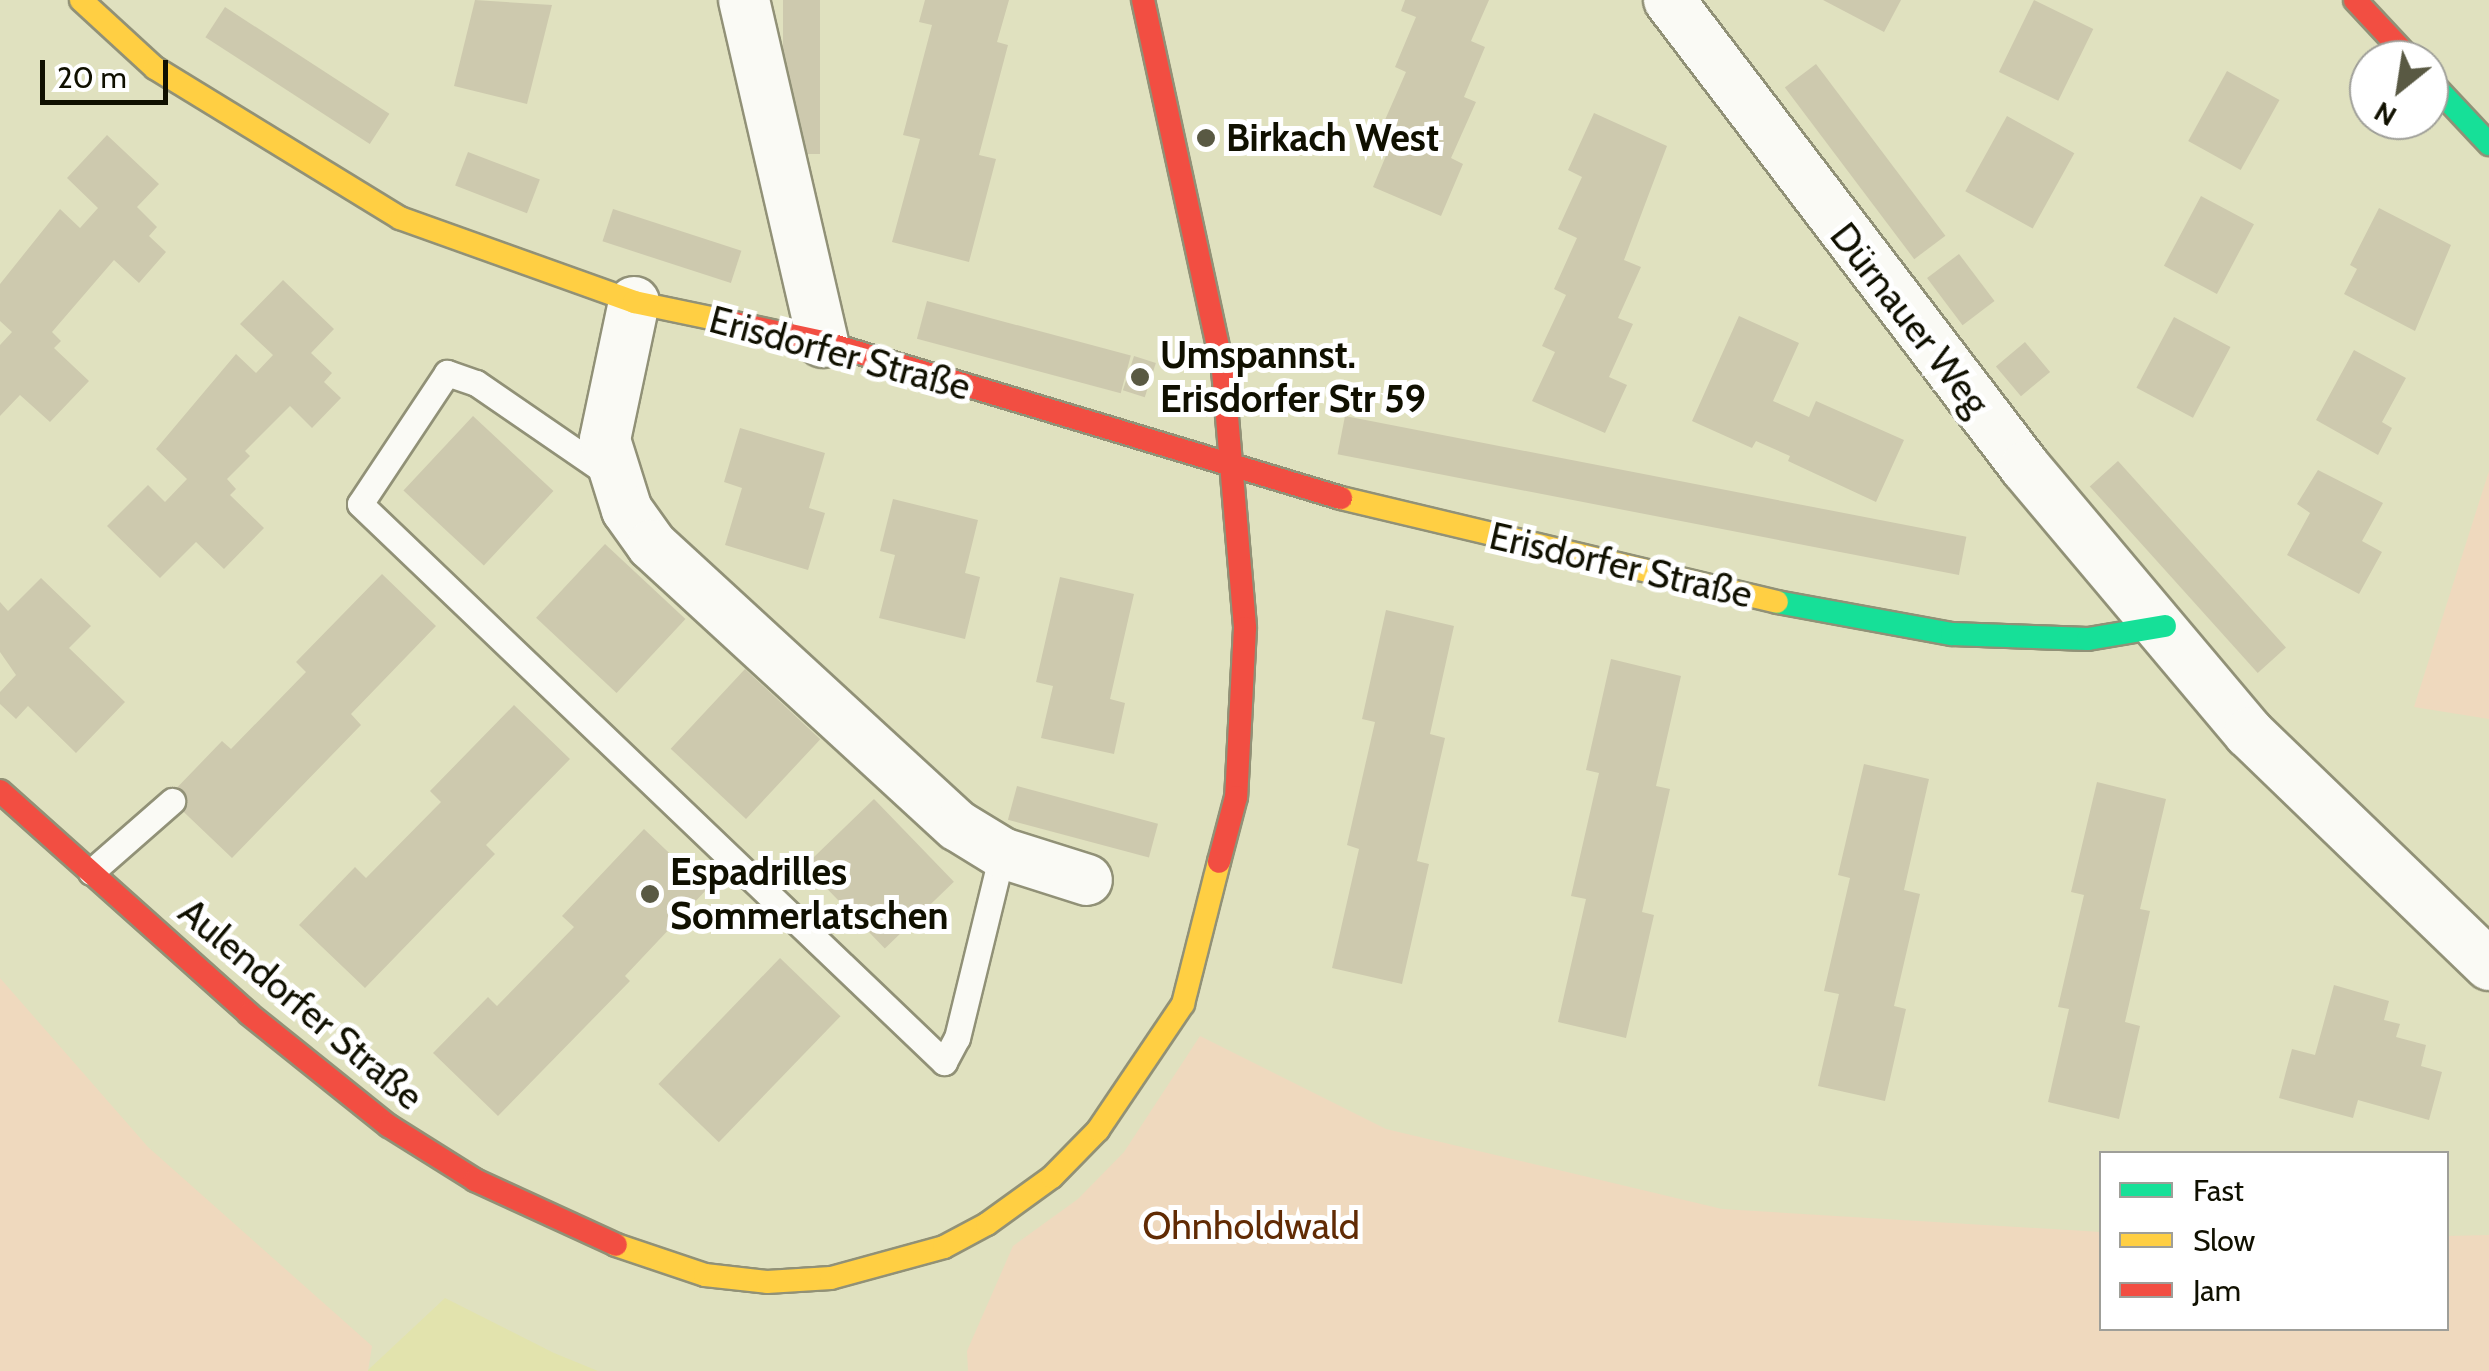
<!DOCTYPE html>
<meta charset="utf-8">
<style>
body{margin:0}
#map{position:relative;width:2489px;height:1371px;overflow:hidden;background:#e0e1bf;font-family:Cabin,sans-serif}
div>[style]{position:absolute}
[style*='--x']{left:calc(var(--x)*1px);top:calc(var(--y)*1px);width:calc(var(--w)*1px);rotate:calc(var(--a)*1deg)}
.built>*{inset:0;background:#e2e3ad}
.green>*{inset:0;background:#efd9be}
.building>*{inset:0;background:#cdc9ae;transform-origin:0 0}
.roads{filter:drop-shadow(2px 0 #919177) drop-shadow(-2px 0 #919177) drop-shadow(0 2px #919177) drop-shadow(0 -2px #919177)}
.lane>*{height:25px;margin:-12.5px;padding:0 12.5px;transform-origin:12.5px;border-radius:12.5px;background:#fafaf5}
.street>*{height:50px;margin:-25px;padding:0 25px;transform-origin:25px;border-radius:25px;background:#fafaf5}
.fast>*{height:22px;margin:-11px;padding:0 11px;transform-origin:11px;border-radius:11px;background:#16e098}
.slow>*{height:22px;margin:-11px;padding:0 11px;transform-origin:11px;border-radius:11px;background:#ffcf43}
.jam>*{height:22px;margin:-11px;padding:0 11px;transform-origin:11px;border-radius:11px;background:#f24e42}
.dots>*{width:28px;height:28px;translate:-50% -50%;box-sizing:border-box;border:5px solid #fff;border-radius:50%}
span{translate:-50% -50%;white-space:nowrap;text-align:center;line-height:1.15;-webkit-text-stroke:10px #fff;paint-order:stroke}
.poi-label{font-size:38px;color:#101000;font-weight:700}
.left{translate:0 -50%;text-align:left}
.street-label{font-size:38px;color:#101000}
.park-label{font-size:38px;color:#612b04}
.legend{position:absolute;left:2099px;top:1151px;width:350px;height:180px;box-sizing:border-box;background:#fff;border:2px solid #9f9f99;margin:0;padding:12px 18px;list-style:none;font-size:30px;color:#101000}
.legend li{display:flex;align-items:center;gap:20px;height:50px}
.legend b{width:50px;border:2px solid #9f9f99}
.north{position:absolute;left:2349px;top:40px;width:100px;height:100px;box-sizing:border-box;background:#fff;border:2px solid #9f9f99;border-radius:50%;rotate:210deg;font-size:28px;font-weight:700;line-height:40px;text-align:center;color:#101000}
.north::after{content:'';display:block;margin:auto;width:35px;height:45px;background:#595943;clip-path:polygon(50% 0,100% 100%,50% 72%,0 100%)}
.scale{position:absolute;left:40px;top:60px;width:128px;height:45px;box-sizing:border-box;border:5px solid #101000;border-top:0;padding-left:12px;font-size:30px;line-height:35px;white-space:nowrap;color:#101000;-webkit-text-stroke:8px #fff;paint-order:stroke}
</style>
<div id="map">
<div class="built">
<i style="clip-path:polygon(445px 1298px,554px 1353px,598px 1371px,367px 1371px)"></i>
</div>
<div class="green">
<i style="clip-path:polygon(2489px 471px,2489px 719px,2414px 707px)"></i>
<i style="clip-path:polygon(0 978px,148px 1147px,372px 1346px,368px 1371px,0 1371px)"></i>
<i style="clip-path:polygon(1200px 1036px,1386px 1129px,1722px 1209px,2101px 1232px,2102px 1328px,2446px 1328px,2447px 1236px,2489px 1235px,2489px 1371px,968px 1371px,967px 1351px,1013px 1246px,1078px 1199px,1124px 1152px)"></i>
</div>
<div class="building">
<i style="clip-path:polygon(475px 0,552px 5px,527px 104px,454px 86px)"></i>
<i style="left:783px;top:0;width:37px;height:154px"></i>
<i style="clip-path:polygon(925px 0,1009px 0,997px 42px,1008px 45px,979px 155px,996px 159px,969px 262px,892px 242px,920px 139px,903px 135px,932px 25px,919px 22px)"></i>
<i style="clip-path:polygon(1405px 0,1489px 0,1471px 41px,1485px 47px,1464px 97px,1476px 102px,1451px 158px,1463px 164px,1441px 216px,1373px 187px,1395px 134px,1381px 129px,1406px 72px,1395px 67px,1416px 17px,1401px 11px)"></i>
<i style="clip-path:polygon(1823px 0,1901px 0,1884px 32px)"></i>
<i style="left:2034px;top:0;width:66px;height:80px;rotate:26deg"></i>
<i style="left:225px;top:7px;width:196px;height:36px;rotate:33deg"></i>
<i style="left:1816px;top:64px;width:215px;height:39px;rotate:53deg"></i>
<i style="left:2227px;top:71px;width:60px;height:80px;rotate:29deg"></i>
<i style="clip-path:polygon(1594px 113px,1667px 146px,1624px 260px,1641px 267px,1618px 318px,1633px 324px,1609px 377px,1627px 385px,1605px 433px,1532px 401px,1555px 352px,1542px 346px,1566px 295px,1554px 289px,1577px 238px,1558px 229px,1582px 177px,1568px 170px)"></i>
<i style="left:2007px;top:116px;width:77px;height:86px;rotate:29deg"></i>
<i style="clip-path:polygon(107px 135px,159px 184px,137px 207px,157px 227px,149px 236px,166px 252px,139px 283px,114px 260px,52px 332px,61px 341px,54px 348px,89px 381px,50px 422px,20px 395px,0 416px,0 345px,12px 332px,0 321px,0 284px,60px 209px,80px 228px,98px 208px,67px 178px)"></i>
<i style="left:468px;top:152px;width:77px;height:36px;rotate:21deg"></i>
<i style="left:2201px;top:196px;width:60px;height:79px;rotate:28deg"></i>
<i style="clip-path:polygon(2379px 208px,2451px 245px,2415px 331px,2344px 294px,2357px 269px,2350px 265px)"></i>
<i style="left:613px;top:209px;width:135px;height:34px;rotate:18deg"></i>
<i style="left:1959px;top:254px;width:59px;height:40px;rotate:53deg"></i>
<i style="clip-path:polygon(283px 280px,334px 329px,311px 353px,332px 373px,324px 382px,341px 398px,312px 428px,290px 406px,245px 451px,250px 456px,227px 479px,236px 489px,230px 495px,264px 528px,224px 569px,196px 542px,160px 578px,107px 526px,148px 485px,165px 502px,187px 479px,156px 449px,236px 354px,256px 373px,273px 355px,240px 324px)"></i>
<i style="left:927px;top:301px;width:211px;height:39px;rotate:15deg"></i>
<i style="clip-path:polygon(1739px 316px,1799px 343px,1773px 401px,1809px 417px,1816px 401px,1904px 440px,1876px 502px,1788px 461px,1790px 456px,1756px 441px,1752px 448px,1692px 421px)"></i>
<i style="left:2174px;top:317px;width:64px;height:80px;rotate:28deg"></i>
<i style="left:2025px;top:342px;width:39px;height:38px;rotate:50deg"></i>
<i style="clip-path:polygon(2354px 350px,2406px 378px,2382px 422px,2392px 428px,2378px 455px,2316px 420px)"></i>
<i style="left:1134px;top:356px;width:23px;height:36px;rotate:18deg"></i>
<i style="left:473px;top:416px;width:110px;height:102px;rotate:43deg"></i>
<i style="left:1345px;top:416px;width:633px;height:39px;rotate:11deg"></i>
<i style="clip-path:polygon(740px 428px,825px 453px,809px 508px,825px 513px,808px 570px,725px 545px,742px 488px,724px 482px)"></i>
<i style="left:2118px;top:461px;width:251px;height:38px;rotate:48deg"></i>
<i style="clip-path:polygon(2318px 470px,2383px 503px,2362px 541px,2382px 552px,2359px 594px,2287px 555px,2310px 513px,2297px 504px)"></i>
<i style="clip-path:polygon(893px 499px,978px 520px,965px 573px,980px 577px,965px 639px,879px 618px,895px 555px,880px 551px)"></i>
<i style="left:605px;top:544px;width:110px;height:101px;rotate:43deg"></i>
<i style="clip-path:polygon(382px 574px,436px 626px,351px 714px,361px 725px,232px 858px,168px 797px,222px 741px,231px 749px,306px 672px,296px 662px)"></i>
<i style="clip-path:polygon(1060px 577px,1134px 594px,1110px 699px,1125px 703px,1114px 754px,1041px 738px,1053px 686px,1036px 682px)"></i>
<i style="clip-path:polygon(41px 578px,91px 626px,69px 648px,125px 702px,76px 753px,28px 706px,16px 719px,0 704px,0 692px,16px 675px,0 652px,0 602px,8px 611px)"></i>
<i style="clip-path:polygon(1386px 610px,1454px 626px,1430px 734px,1445px 738px,1417px 861px,1429px 864px,1402px 984px,1332px 968px,1359px 849px,1347px 845px,1375px 722px,1362px 719px)"></i>
<i style="clip-path:polygon(1611px 659px,1681px 676px,1656px 786px,1670px 789px,1642px 912px,1654px 915px,1626px 1038px,1558px 1022px,1586px 899px,1571px 896px,1599px 773px,1586px 770px)"></i>
<i style="left:745px;top:669px;width:103px;height:109px;rotate:43deg"></i>
<i style="clip-path:polygon(514px 705px,570px 759px,486px 845px,495px 854px,365px 988px,299px 925px,355px 867px,366px 878px,441px 802px,430px 791px)"></i>
<i style="clip-path:polygon(1864px 764px,1929px 779px,1904px 890px,1920px 894px,1894px 1006px,1906px 1009px,1885px 1101px,1818px 1086px,1839px 994px,1824px 991px,1850px 878px,1838px 875px)"></i>
<i style="clip-path:polygon(2097px 782px,2166px 799px,2140px 909px,2150px 911px,2125px 1022px,2140px 1026px,2119px 1119px,2048px 1102px,2069px 1009px,2058px 1007px,2084px 895px,2071px 892px)"></i>
<i style="left:1017px;top:786px;width:146px;height:35px;rotate:15deg"></i>
<i style="left:874px;top:799px;width:115px;height:96px;rotate:46deg"></i>
<i style="clip-path:polygon(644px 829px,707px 889px,625px 976px,630px 981px,498px 1116px,433px 1053px,488px 997px,497px 1006px,574px 927px,562px 916px)"></i>
<i style="left:780px;top:958px;width:84px;height:175px;rotate:44deg"></i>
<i style="clip-path:polygon(2334px 985px,2389px 1001px,2384px 1020px,2400px 1024px,2396px 1037px,2426px 1045px,2421px 1066px,2442px 1072px,2429px 1120px,2358px 1100px,2353px 1118px,2279px 1098px,2292px 1049px,2315px 1055px)"></i>
</div>
<div class="roads">
<div class="lane">
<i style="--x:613;--y:477;--w:166;--a:-145.5"></i>
<i style="--x:476;--y:383;--w:31;--a:-161"></i>
<i style="--x:447;--y:373;--w:157;--a:123.6"></i>
<i style="--x:360;--y:504;--w:808;--a:43.7"></i>
<i style="--x:944;--y:1062;--w:27;--a:-62"></i>
<i style="--x:957;--y:1038;--w:190;--a:-76.3"></i>
<i style="--x:91;--y:872;--w:108;--a:-41.2"></i>
</div>
<div class="street">
<i style="--x:744;--y:0;--w:351;--a:77"></i>
<i style="--x:1669;--y:0;--w:587;--a:52.68"></i>
<i style="--x:2025;--y:467;--w:348;--a:49.9"></i>
<i style="--x:2249;--y:733;--w:334;--a:44"></i>
<i style="--x:634;--y:302;--w:141;--a:101.9"></i>
<i style="--x:605;--y:440;--w:73;--a:72.6"></i>
<i style="--x:627;--y:510;--w:43;--a:54.5"></i>
<i style="--x:652;--y:545;--w:415;--a:42.6"></i>
<i style="--x:958;--y:826;--w:52;--a:31.5"></i>
<i style="--x:1002;--y:853;--w:89;--a:17.6"></i>
</div>
<div class="fast">
<i style="--x:2429;--y:80;--w:88;--a:46.8"></i>
<i style="--x:1777;--y:602;--w:178;--a:10.4"></i>
<i style="--x:1952;--y:634;--w:136;--a:2.1"></i>
<i style="--x:2088;--y:639;--w:78;--a:-9.6"></i>
</div>
<div class="slow">
<i style="--x:81;--y:0;--w:100;--a:42.6"></i>
<i style="--x:155;--y:68;--w:287;--a:31.5"></i>
<i style="--x:400;--y:218;--w:249;--a:19.7"></i>
<i style="--x:634;--y:302;--w:98;--a:11.8"></i>
<i style="--x:1341;--y:498;--w:448;--a:13.4"></i>
<i style="--x:616;--y:1245;--w:94;--a:18.6"></i>
<i style="--x:705;--y:1275;--w:62;--a:6.4"></i>
<i style="--x:767;--y:1282;--w:64;--a:-3.6"></i>
<i style="--x:831;--y:1278;--w:117;--a:-15.3"></i>
<i style="--x:944;--y:1247;--w:49;--a:-28.1"></i>
<i style="--x:987;--y:1224;--w:80;--a:-35.9"></i>
<i style="--x:1052;--y:1177;--w:66;--a:-45.6"></i>
<i style="--x:1098;--y:1130;--w:152;--a:-56"></i>
<i style="--x:1183;--y:1004;--w:146;--a:-75.8"></i>
</div>
<div class="jam">
<i style="--x:1143;--y:0;--w:379;--a:77.8"></i>
<i style="--x:1223;--y:370;--w:259;--a:85.1"></i>
<i style="--x:1245;--y:628;--w:169;--a:93"></i>
<i style="--x:1236;--y:797;--w:67;--a:104.7"></i>
<i style="--x:2355;--y:0;--w:82;--a:47"></i>
<i style="--x:730;--y:322;--w:95;--a:12.1"></i>
<i style="--x:823;--y:342;--w:541;--a:16.76"></i>
<i style="--x:0;--y:791;--w:334;--a:41.8"></i>
<i style="--x:249;--y:1014;--w:179;--a:38.7"></i>
<i style="--x:389;--y:1126;--w:102;--a:32.1"></i>
<i style="--x:475;--y:1180;--w:155;--a:24.7"></i>
</div>
</div>
<div class="dots">
<i style="left:1206px;top:138px;background:#595943"></i>
<i style="left:1140px;top:377px;background:#595943"></i>
<i style="left:650px;top:894px;background:#595943"></i>
</div>
<div class="poi-label">
<span class="left" style="left:1226px;top:138px">Birkach West</span>
<span class="left" style="left:1160px;top:377px">Umspannst.<br>Erisdorfer Str 59</span>
<span class="left" style="left:670px;top:894px">Espadrilles<br>Sommerlatschen</span>
</div>
<div class="street-label">
<span style="left:1910px;top:319px;rotate:52deg">Dürnauer Weg</span>
<span style="left:840px;top:353px;rotate:15deg">Erisdorfer Straße</span>
<span style="left:1621px;top:565px;rotate:13deg">Erisdorfer Straße</span>
<span style="left:301px;top:1004px;rotate:40deg">Aulendorfer Straße</span>
</div>
<div class="park-label">
<span style="left:1251px;top:1226px">Ohnholdwald</span>
</div>
<ul class="legend">
<li><b style="height:12px;background:#16e098"></b>Fast</li>
<li><b style="height:12px;background:#ffcf43"></b>Slow</li>
<li><b style="height:12px;background:#f24e42"></b>Jam</li>
</ul>
<div class="north">N</div>
<div class="scale">20 m</div>
</div>
